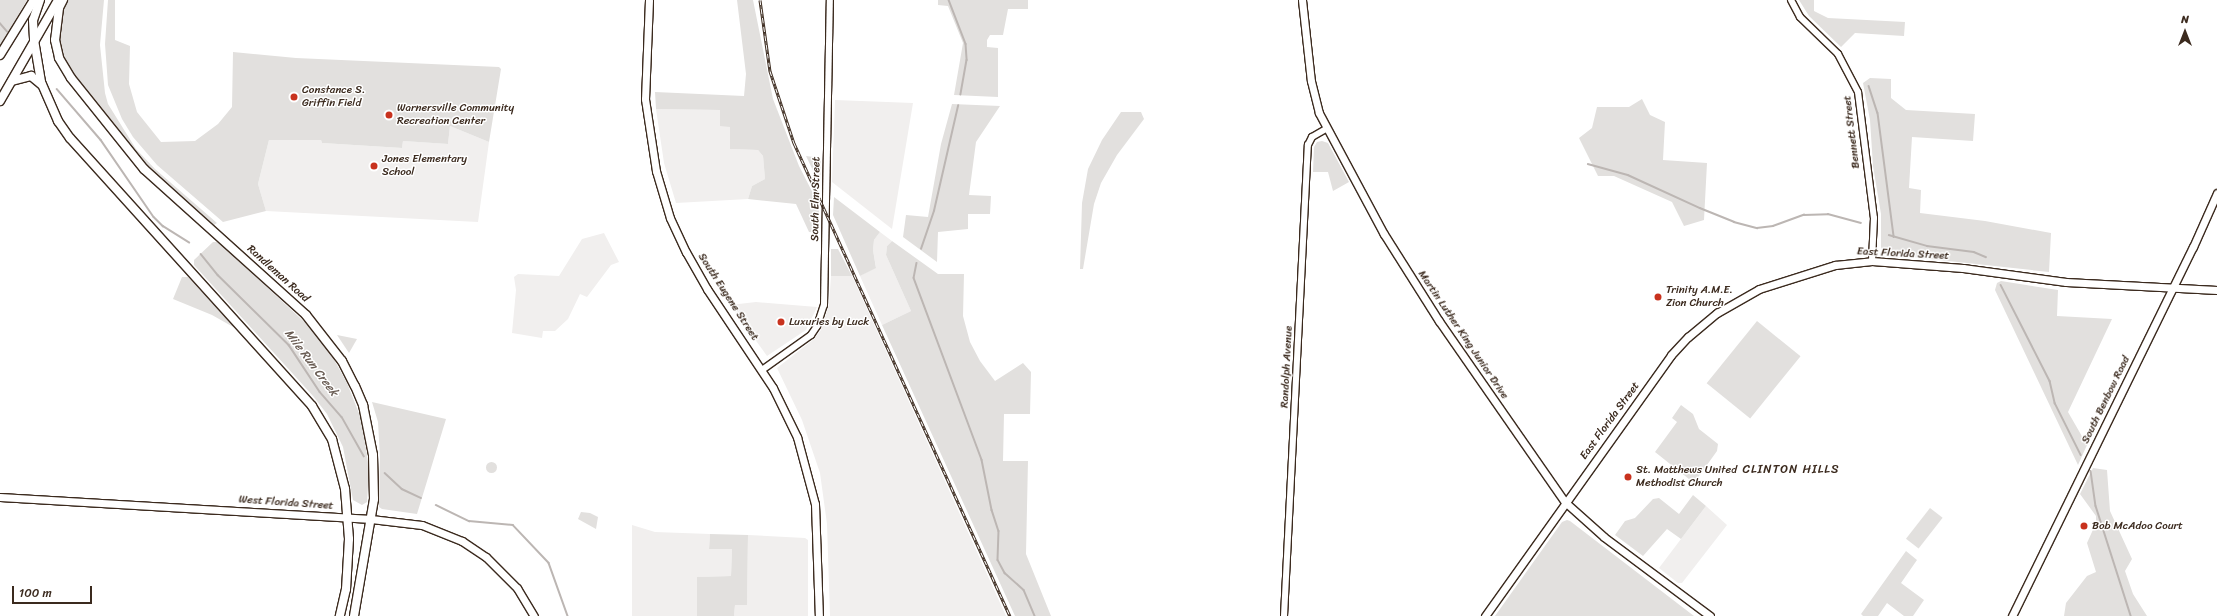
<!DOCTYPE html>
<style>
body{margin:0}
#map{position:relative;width:2217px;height:616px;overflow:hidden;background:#fff;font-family:Sriracha,sans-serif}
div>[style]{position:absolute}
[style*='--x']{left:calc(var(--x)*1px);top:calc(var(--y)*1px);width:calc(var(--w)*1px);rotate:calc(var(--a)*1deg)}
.built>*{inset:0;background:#f1efee}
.green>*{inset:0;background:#e2e0de;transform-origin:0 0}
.round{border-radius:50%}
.stream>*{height:1.5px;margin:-0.75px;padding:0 0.75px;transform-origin:0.75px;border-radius:0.75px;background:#bcb6b3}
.roads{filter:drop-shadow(1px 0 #3b2a1e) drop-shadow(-1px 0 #3b2a1e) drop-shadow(0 1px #3b2a1e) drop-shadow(0 -1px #3b2a1e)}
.tertiary>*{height:6px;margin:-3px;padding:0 3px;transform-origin:3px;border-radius:3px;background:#fff}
.secondary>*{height:7px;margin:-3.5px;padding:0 3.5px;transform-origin:3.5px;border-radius:3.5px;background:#fff}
.primary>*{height:8px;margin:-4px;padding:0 4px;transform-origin:4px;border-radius:4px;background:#fff}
.rail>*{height:3px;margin-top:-1.5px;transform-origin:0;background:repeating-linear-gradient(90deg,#fff 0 4.5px,#3b2a1e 0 9px);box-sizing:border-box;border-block:1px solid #3b2a1e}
.dots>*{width:11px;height:11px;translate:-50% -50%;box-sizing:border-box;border:2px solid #fff;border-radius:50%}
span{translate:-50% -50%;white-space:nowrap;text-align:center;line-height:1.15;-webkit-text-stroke:3px #fff;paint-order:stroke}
.poi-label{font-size:11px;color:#3b2a1e}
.left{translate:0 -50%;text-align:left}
.street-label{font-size:11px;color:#3b2a1e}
.water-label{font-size:12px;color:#685b52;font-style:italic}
.neighbourhood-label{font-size:12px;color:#3b2a1e;letter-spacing:1px}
.north{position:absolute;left:2165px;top:12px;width:40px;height:40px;-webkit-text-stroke:3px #fff;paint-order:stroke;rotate:0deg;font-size:11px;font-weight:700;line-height:16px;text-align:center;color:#3b2a1e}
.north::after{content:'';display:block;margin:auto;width:14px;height:18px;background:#3b2a1e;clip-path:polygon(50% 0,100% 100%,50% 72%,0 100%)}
.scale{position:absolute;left:12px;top:586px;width:80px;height:18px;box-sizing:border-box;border:2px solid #3b2a1e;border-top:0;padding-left:5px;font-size:12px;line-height:14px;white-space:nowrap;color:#3b2a1e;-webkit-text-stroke:3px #fff;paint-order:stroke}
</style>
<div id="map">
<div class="built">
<i style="clip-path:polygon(835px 100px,913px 103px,892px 229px,832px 182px)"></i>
<i style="clip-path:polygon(656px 109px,721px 110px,730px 127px,730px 149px,758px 150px,763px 156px,765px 179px,752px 186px,748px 199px,676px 203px,664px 163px)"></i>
<i style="clip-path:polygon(450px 126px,489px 142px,478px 222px,266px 211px,258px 184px,269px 140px,321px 140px,322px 143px,402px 148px,403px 141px,448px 144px)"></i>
<i style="clip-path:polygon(880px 232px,892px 241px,887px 246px,886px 255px,911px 311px,882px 325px,860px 276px,876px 267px,873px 250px,874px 240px)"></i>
<i style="clip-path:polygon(604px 233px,619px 262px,611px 265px,587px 297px,580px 294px,568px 319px,555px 331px,543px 331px,542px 338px,512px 333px,516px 290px,514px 277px,518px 274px,559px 276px,582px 239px)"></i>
<i style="clip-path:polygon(831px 276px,852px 276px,1006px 616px,830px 616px,827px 524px,820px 473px,802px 420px,777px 368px,814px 339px,821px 330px,829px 305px)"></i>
<i style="clip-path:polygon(756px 302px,817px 307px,806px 330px,767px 356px,730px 305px)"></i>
<i style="clip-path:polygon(1706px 506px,1727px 525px,1682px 583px,1678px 583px,1659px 568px)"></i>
<i style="clip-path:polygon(632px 525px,655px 532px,710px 534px,709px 549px,732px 549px,731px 576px,697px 577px,697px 616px,632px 616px)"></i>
<i style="clip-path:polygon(748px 535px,805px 538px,808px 540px,808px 616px,734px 616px,735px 605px,747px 604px)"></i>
</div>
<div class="green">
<i style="clip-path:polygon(0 0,27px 0,0 46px)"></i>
<i style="clip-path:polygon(67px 0,104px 0,100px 45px,105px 93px,108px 104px,136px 149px,155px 169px,217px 223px,214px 225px,147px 165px,72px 73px,62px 54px,59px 35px,61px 15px)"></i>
<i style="clip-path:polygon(108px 0,115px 0,115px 40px,130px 46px,129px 84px,137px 112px,161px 142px,195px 141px,218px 124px,232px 107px,233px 52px,296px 58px,499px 67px,501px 69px,489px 142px,450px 126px,448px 144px,403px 141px,402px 148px,322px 143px,321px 140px,269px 140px,258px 184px,266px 211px,223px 222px,157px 165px,133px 137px,122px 119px,108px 85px,105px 44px)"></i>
<i style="clip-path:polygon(737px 0,753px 0,773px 99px,799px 166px,819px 205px,819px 233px,809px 232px,796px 204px,748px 199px,752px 186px,765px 179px,763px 156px,758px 150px,730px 149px,730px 127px,720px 126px,720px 110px,656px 109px,655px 92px,744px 96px,746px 74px)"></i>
<i style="clip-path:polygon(938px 0,1028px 0,1028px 9px,1008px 9px,1003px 35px,990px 35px,987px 40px,987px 47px,998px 48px,998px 97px,954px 95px,963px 43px,948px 6px,938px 5px)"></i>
<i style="clip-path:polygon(1799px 0,1814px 0,1814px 11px,1828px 18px,1905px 22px,1904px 36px,1855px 33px,1841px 47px,1809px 16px)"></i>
<i style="clip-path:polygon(1870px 78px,1891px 79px,1891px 98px,1906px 110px,1975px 114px,1973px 141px,1912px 137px,1909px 188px,1921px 190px,1920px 213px,1985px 221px,2051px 233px,2049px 272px,1884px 254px,1881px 247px,1881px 214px,1873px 166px,1870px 120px,1863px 83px)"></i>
<i style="clip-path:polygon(1642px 99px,1650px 115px,1665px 122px,1663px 160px,1707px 163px,1704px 220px,1684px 226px,1672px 202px,1614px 176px,1598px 176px,1579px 138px,1592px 128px,1597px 107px,1629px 107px)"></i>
<i style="clip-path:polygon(952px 104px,1000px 106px,976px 142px,969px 195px,991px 196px,990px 214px,968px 214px,968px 229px,938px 232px,937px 262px,903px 237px,906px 215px,928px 217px,941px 144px)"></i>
<i style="clip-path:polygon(1121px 112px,1141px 112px,1144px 119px,1117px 155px,1101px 183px,1094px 204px,1083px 269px,1080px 269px,1082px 203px,1088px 169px,1102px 140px)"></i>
<i style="clip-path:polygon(1322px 141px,1328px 143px,1349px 182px,1333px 191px,1328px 172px,1313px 172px,1314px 147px,1317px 142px)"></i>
<i style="clip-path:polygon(806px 156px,821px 158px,820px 185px)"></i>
<i style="clip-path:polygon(834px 197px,880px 232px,874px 240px,873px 250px,876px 268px,860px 276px,833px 215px)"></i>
<i style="clip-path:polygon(892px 241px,938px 274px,964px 274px,963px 316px,970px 342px,980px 361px,995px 381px,1023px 363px,1031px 372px,1030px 414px,1004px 414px,1003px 461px,1028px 461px,1026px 554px,1051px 616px,1015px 616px,882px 325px,911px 311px,886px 255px,887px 246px)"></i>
<i style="clip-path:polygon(213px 242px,218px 242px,312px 329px,331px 354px,347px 383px,362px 421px,369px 469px,367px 502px,362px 505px,353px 500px,343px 447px,327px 414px,313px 396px,194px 265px,194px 260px)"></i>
<i style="clip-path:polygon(831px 249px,838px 249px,852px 276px,831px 276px)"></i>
<i style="clip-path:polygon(182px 277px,188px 277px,235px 328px,212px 315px,173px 299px)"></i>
<i style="clip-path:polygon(2001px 281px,2058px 290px,2057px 316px,2112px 319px,2068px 412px,2087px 445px,2078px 465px,1995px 290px,1997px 283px)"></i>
<i style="left:1757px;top:321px;width:56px;height:80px;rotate:39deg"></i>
<i style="clip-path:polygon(337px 335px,357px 339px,349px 353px)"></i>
<i style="clip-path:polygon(372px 402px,446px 419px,417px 514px,382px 509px,379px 507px,380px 458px,378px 422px)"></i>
<i style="clip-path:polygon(1681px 405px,1693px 414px,1699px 429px,1718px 444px,1717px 451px,1694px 483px,1655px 452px,1677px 422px,1672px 418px)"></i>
<i class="round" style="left:485.5px;top:461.5px;width:11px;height:11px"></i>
<i style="clip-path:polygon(2093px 468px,2107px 470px,2110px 511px,2132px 559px,2125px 571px,2133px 594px,2147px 616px,2064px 616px,2066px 603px,2087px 576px,2096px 572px,2087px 543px,2096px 523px,2096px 516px,2080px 494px)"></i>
<i style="clip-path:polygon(1693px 495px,1706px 506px,1681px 539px,1667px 529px,1643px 556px,1615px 535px,1625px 521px,1635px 518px,1653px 499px,1659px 498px,1679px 514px)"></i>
<i style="left:1930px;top:508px;width:16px;height:39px;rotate:38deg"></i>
<i style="clip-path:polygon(581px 512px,590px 513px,598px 517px,596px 529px,578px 519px)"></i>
<i style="clip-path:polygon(1567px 520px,1570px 521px,1694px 616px,1495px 616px,1562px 522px)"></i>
<i style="clip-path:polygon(710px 534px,748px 535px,747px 605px,735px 605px,734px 616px,697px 616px,697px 577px,731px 576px,732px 549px,709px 549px)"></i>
<i style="clip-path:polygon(1906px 551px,1917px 560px,1901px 583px,1924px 600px,1913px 616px,1904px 616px,1887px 603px,1878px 616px,1863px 616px,1861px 614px)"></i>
</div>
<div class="stream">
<i style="--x:949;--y:0;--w:47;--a:68.9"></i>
<i style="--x:966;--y:44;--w:16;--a:86"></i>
<i style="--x:967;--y:60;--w:35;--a:100"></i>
<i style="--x:0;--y:23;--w:11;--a:49"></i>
<i style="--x:1869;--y:86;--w:28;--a:72"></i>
<i style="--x:1878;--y:113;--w:125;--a:82.6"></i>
<i style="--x:57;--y:89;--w:67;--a:49.2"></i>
<i style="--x:101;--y:140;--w:93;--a:55.5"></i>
<i style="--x:154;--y:217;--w:13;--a:45"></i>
<i style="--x:163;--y:226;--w:31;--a:32"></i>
<i style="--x:1588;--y:164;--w:41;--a:15.4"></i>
<i style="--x:1628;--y:175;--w:79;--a:24.6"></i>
<i style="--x:1700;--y:208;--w:37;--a:22"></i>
<i style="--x:1734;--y:222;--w:24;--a:15"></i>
<i style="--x:1757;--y:228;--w:16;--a:-7"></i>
<i style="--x:1773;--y:226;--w:33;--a:-20"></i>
<i style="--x:1804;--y:215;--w:24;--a:-2"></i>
<i style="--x:1828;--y:214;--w:34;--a:15"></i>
<i style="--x:1889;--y:235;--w:40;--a:16"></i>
<i style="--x:1927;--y:246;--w:47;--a:7.3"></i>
<i style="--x:1974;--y:252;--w:13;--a:23"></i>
<i style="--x:921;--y:249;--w:40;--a:-71.1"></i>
<i style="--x:934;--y:211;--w:108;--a:-77.1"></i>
<i style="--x:201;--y:254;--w:27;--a:51"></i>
<i style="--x:218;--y:275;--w:100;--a:44.6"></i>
<i style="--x:289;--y:345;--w:56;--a:56.6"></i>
<i style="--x:320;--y:392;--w:33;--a:49"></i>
<i style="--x:342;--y:417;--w:45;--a:60.6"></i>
<i style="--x:917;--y:263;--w:15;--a:101"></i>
<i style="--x:914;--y:278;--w:194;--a:69.5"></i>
<i style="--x:982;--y:460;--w:51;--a:78.7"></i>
<i style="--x:992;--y:510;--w:22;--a:72"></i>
<i style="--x:999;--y:531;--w:29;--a:92"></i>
<i style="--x:998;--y:560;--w:15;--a:62"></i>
<i style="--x:1005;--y:573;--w:25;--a:42"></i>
<i style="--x:1024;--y:590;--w:28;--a:67"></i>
<i style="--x:2001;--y:285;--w:108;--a:63"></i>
<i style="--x:2050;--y:381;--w:23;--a:77"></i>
<i style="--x:2055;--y:403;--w:58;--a:63.4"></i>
<i style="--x:2091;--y:471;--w:35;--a:82"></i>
<i style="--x:2096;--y:506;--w:115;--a:72.3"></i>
<i style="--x:385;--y:473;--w:23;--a:43"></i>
<i style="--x:402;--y:489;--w:21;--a:25"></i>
<i style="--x:436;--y:505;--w:37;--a:26"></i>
<i style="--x:469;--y:521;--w:44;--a:5.2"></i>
<i style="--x:513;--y:525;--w:52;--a:46.5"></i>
<i style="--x:549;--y:563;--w:56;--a:70.3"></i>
</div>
<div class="roads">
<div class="tertiary">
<i style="--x:1791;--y:0;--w:19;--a:62"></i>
<i style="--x:1800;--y:17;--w:53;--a:44.2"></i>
<i style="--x:1838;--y:54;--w:43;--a:62.2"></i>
<i style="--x:1858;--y:92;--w:127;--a:82.8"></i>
<i style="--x:1874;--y:218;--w:43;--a:92.7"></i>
<i style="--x:762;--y:370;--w:60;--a:-35.5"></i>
<i style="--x:811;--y:335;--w:11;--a:-56"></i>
<i style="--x:817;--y:326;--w:22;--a:-72"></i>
<i style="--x:824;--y:305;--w:305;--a:-88.9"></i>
<i style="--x:1284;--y:616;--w:472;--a:-87.1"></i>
<i style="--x:1308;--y:145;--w:9;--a:-63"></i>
<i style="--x:1312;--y:137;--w:16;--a:-30"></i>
</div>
<div class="secondary">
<i style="--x:649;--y:0;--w:99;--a:92.3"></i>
<i style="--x:645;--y:99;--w:73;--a:81.3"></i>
<i style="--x:656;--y:171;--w:49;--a:73.4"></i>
<i style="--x:670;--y:218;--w:38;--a:65"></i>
<i style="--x:686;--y:252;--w:43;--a:60.4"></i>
<i style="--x:707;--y:289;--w:119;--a:56.3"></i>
<i style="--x:773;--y:388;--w:55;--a:63.9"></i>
<i style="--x:797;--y:437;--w:69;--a:75"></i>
<i style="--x:815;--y:504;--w:112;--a:88"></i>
<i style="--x:1302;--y:0;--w:81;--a:83.7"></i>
<i style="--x:1311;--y:81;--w:33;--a:76"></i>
<i style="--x:1319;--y:113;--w:137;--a:61.8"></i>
<i style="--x:1384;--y:234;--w:103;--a:57.7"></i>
<i style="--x:1439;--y:321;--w:221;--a:55.2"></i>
<i style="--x:1565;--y:502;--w:52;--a:41.9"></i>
<i style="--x:1604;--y:537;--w:132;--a:36.7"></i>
<i style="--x:0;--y:497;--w:372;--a:3.4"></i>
<i style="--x:371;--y:519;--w:51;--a:6.7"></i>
<i style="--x:422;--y:525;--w:43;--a:21.8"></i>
<i style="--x:462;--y:541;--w:29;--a:34"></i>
<i style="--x:486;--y:557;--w:44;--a:45"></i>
<i style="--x:517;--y:588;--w:33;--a:59"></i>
<i style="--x:1485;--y:616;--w:320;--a:-54.5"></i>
<i style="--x:1671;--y:355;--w:25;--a:-47"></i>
<i style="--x:1688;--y:337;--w:38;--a:-40"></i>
<i style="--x:1717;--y:313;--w:48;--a:-29.7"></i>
<i style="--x:1759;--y:289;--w:80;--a:-17.5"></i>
<i style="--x:1835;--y:265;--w:37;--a:-6"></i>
<i style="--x:1872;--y:261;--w:91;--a:4.4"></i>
<i style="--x:1963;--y:268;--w:104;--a:7.7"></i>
<i style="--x:2066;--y:282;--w:151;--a:3"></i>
<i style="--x:2012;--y:616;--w:411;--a:-63.9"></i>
<i style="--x:2193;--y:247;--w:59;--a:-66"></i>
</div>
<div class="primary">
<i style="--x:40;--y:0;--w:21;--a:109"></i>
<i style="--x:33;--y:20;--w:20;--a:87"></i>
<i style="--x:34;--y:40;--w:43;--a:80.5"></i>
<i style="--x:41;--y:82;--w:43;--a:66.4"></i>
<i style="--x:58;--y:121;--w:21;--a:55"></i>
<i style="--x:70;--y:138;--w:361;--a:47.9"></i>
<i style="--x:312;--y:406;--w:39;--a:59"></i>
<i style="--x:332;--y:439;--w:52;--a:75.4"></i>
<i style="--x:345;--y:489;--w:50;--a:85.4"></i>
<i style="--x:349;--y:539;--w:50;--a:93.4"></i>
<i style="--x:346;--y:589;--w:28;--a:103"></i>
<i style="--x:63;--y:0;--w:9;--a:117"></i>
<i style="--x:59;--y:8;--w:32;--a:97"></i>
<i style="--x:55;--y:40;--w:18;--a:77"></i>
<i style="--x:59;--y:58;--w:23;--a:59"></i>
<i style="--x:71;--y:78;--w:117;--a:51.3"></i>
<i style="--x:144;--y:169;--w:218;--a:42"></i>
<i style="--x:306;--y:315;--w:58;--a:52"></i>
<i style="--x:342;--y:361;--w:28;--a:63"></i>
<i style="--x:355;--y:386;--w:21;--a:67"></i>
<i style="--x:363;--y:405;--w:51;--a:78.7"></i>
<i style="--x:373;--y:455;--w:44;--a:88.7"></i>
<i style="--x:374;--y:499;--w:119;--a:99.7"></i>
<i style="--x:0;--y:55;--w:65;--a:-58.3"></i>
<i style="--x:12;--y:81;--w:20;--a:-15"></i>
<i style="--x:31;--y:76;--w:14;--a:39"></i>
<i style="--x:0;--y:101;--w:116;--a:-60.1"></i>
</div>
</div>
<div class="rail">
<i style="--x:760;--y:0;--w:72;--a:82"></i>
<i style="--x:770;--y:71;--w:76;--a:71.6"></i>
<i style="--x:794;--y:143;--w:520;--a:65.46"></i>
</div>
<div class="dots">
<i style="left:294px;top:97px;background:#c8321e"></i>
<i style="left:389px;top:115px;background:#c8321e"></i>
<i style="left:374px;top:166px;background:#c8321e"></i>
<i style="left:1658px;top:297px;background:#c8321e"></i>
<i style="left:781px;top:322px;background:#c8321e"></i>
<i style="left:1628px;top:477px;background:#c8321e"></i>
<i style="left:2084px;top:526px;background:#c8321e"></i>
</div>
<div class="poi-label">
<span class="left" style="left:302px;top:97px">Constance S.<br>Griffin Field</span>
<span class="left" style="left:397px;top:115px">Warnersville Community<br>Recreation Center</span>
<span class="left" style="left:382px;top:166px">Jones Elementary<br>School</span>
<span class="left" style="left:1666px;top:297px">Trinity A.M.E.<br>Zion Church</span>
<span class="left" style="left:789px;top:322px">Luxuries by Luck</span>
<span class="left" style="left:1636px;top:477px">St. Matthews United<br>Methodist Church</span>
<span class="left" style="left:2092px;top:526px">Bob McAdoo Court</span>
</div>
<div class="street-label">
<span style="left:1852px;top:132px;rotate:-97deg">Bennett Street</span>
<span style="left:816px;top:199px;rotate:-89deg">South Elm Street</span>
<span style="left:1903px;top:254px;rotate:3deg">East Florida Street</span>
<span style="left:278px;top:274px;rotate:42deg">Randleman Road</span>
<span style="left:728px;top:297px;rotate:57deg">South Eugene Street</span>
<span style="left:1463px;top:335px;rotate:56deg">Martin Luther King Junior Drive</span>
<span style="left:1287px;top:367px;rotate:-87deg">Randolph Avenue</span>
<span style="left:2106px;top:400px;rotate:-64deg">South Benbow Road</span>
<span style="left:1610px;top:421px;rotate:-54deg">East Florida Street</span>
<span style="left:286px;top:503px;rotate:4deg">West Florida Street</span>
</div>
<div class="water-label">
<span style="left:311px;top:363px;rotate:53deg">Mile Run Creek</span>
</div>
<div class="neighbourhood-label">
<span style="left:1791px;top:470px">CLINTON HILLS</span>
</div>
<div class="north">N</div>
<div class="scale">100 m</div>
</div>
